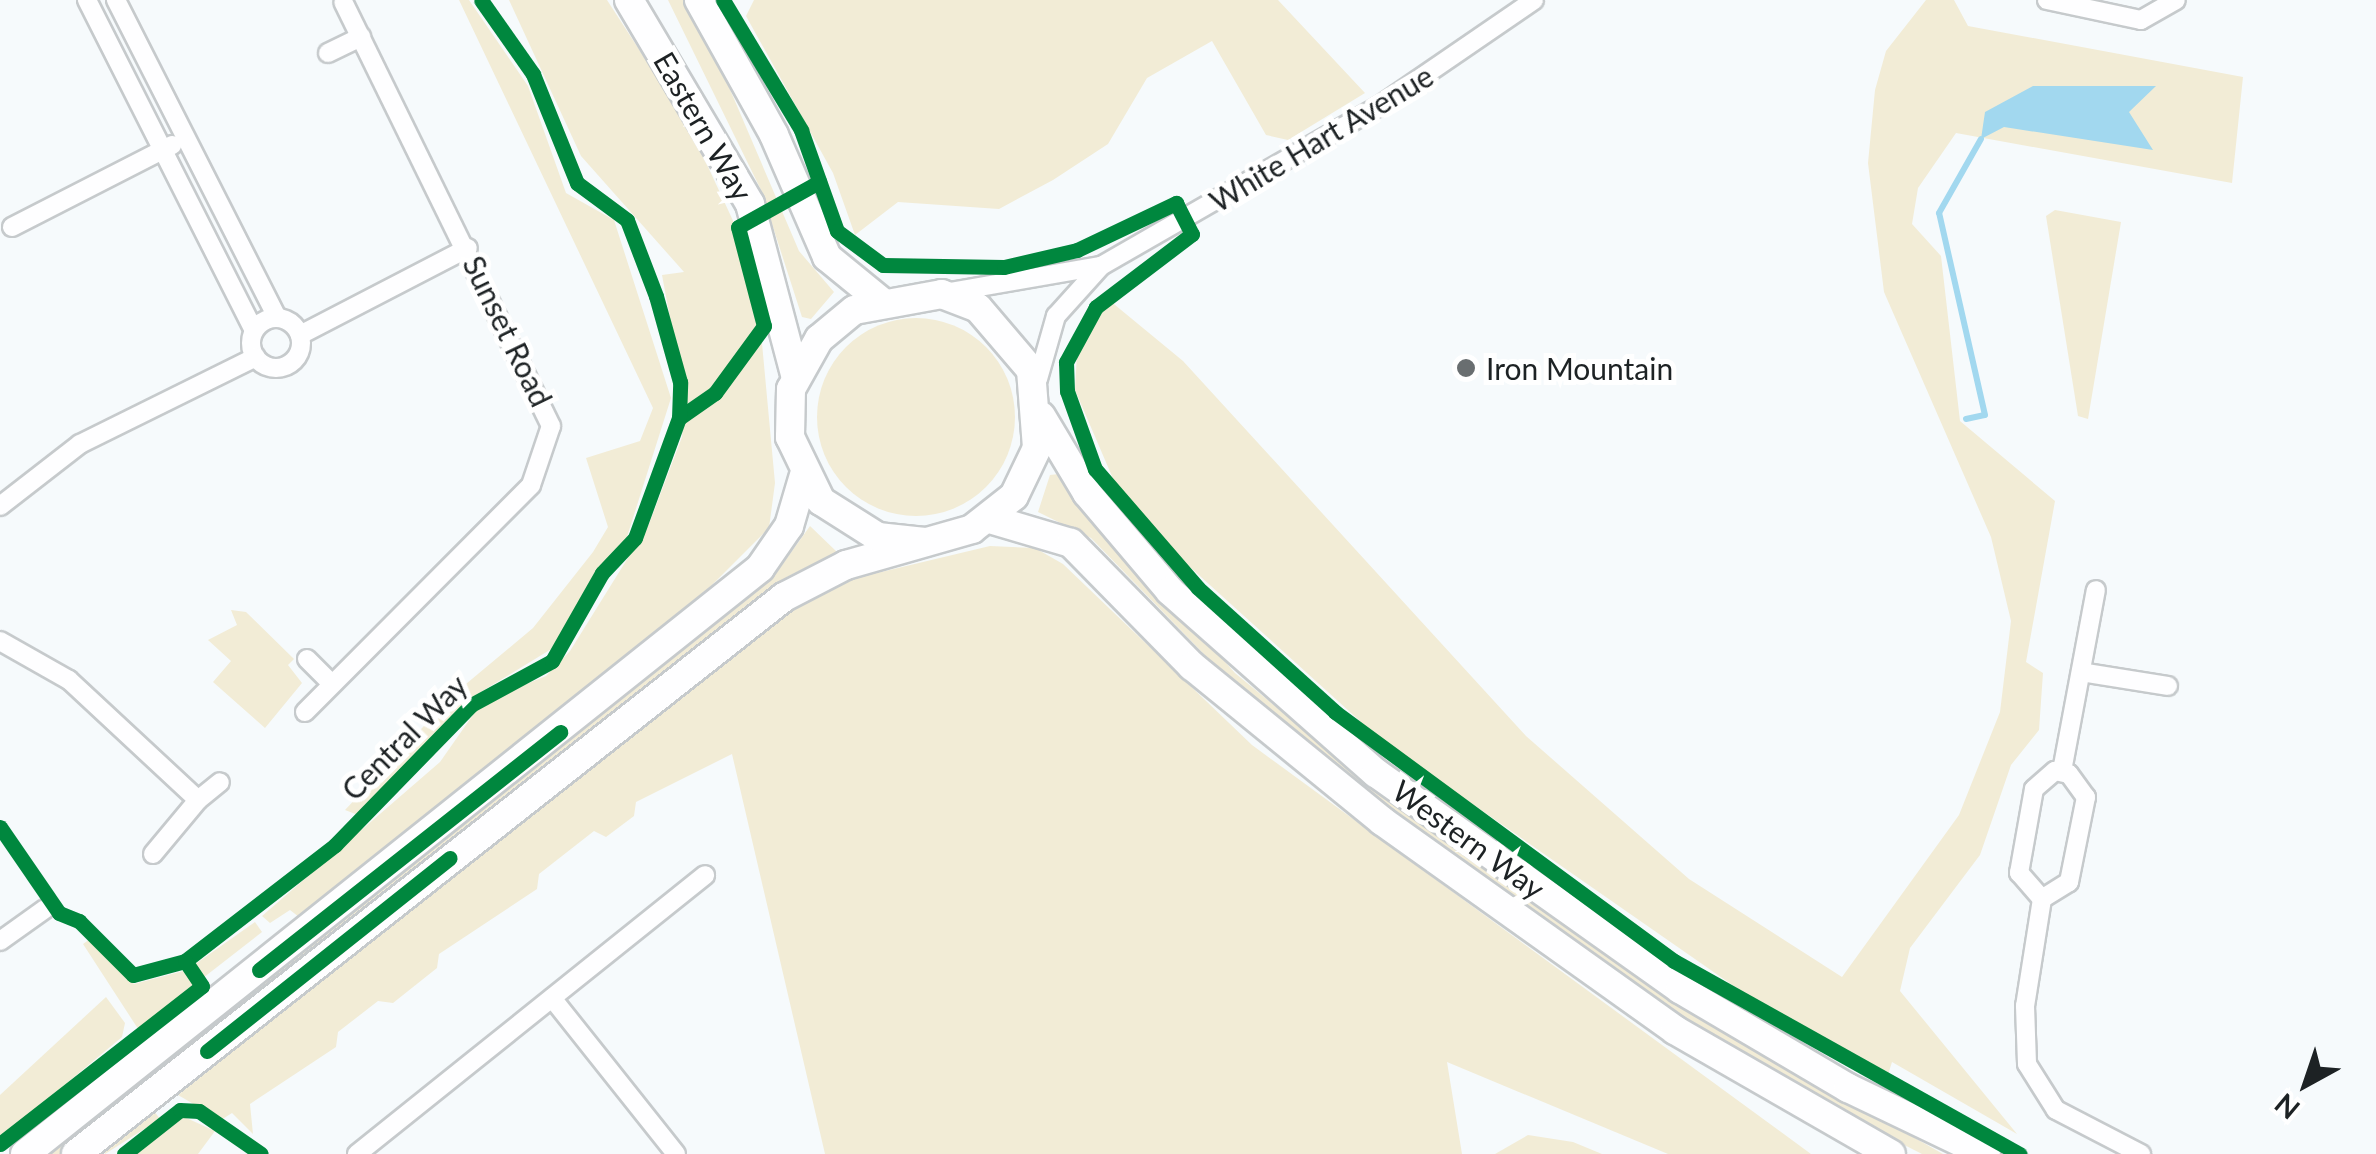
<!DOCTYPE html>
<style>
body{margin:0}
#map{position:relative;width:2376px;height:1154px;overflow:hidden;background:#f6fafc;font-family:Lato,sans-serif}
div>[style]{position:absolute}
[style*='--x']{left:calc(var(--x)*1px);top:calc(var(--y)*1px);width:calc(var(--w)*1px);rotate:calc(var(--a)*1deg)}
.green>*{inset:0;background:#f2ecd6}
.round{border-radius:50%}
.water>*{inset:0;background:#a2d8ef}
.stream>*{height:6px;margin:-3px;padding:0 3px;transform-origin:3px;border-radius:3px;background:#a2d8ef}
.roads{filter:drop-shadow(2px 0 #c6cacc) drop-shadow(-2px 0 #c6cacc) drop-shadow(0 2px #c6cacc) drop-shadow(0 -2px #c6cacc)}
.street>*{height:18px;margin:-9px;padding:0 9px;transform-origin:9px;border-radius:9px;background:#fefeff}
.street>.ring{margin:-9px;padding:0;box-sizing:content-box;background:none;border:18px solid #fefeff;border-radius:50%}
.primary>*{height:28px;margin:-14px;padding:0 14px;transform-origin:14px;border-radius:14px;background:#fefeff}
.cycleway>*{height:15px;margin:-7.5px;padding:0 7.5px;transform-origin:7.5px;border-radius:7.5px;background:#00873e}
.dots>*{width:28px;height:28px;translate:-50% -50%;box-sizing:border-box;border:5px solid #fff;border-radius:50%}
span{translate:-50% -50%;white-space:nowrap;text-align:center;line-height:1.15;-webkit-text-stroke:10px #fff;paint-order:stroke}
.street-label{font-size:30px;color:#1d2224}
.poi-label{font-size:30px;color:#1d2224}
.left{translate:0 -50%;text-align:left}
.north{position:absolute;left:2256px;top:1034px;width:100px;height:100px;-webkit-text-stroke:8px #fff;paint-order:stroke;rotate:220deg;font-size:28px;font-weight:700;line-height:40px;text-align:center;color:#1d2224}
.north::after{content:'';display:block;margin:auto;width:35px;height:45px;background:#1d2224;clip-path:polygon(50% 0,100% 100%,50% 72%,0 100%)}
</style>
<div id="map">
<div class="green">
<i style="clip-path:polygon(459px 0,469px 0,528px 86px,566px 193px,614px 220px,671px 398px,626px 540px,553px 648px,466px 701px,358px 815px,345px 810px,454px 694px,533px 628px,593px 552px,608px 527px,586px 458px,640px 441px,653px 408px)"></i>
<i style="clip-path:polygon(509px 0,607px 0,690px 128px,755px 268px,775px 483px,769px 528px,685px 612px,299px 917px,290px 910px,270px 923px,262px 916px,440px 762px,482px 702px,546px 676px,570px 651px,649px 524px,682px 437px,685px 398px,662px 275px,684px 272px,581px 156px)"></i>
<i style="clip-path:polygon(668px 0,684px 0,708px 38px,799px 251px,834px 292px,811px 319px,802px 317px,761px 190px)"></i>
<i style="clip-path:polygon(754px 0,1278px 0,1365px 93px,1288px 140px,1266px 135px,1212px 41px,1147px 78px,1108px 144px,1053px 180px,999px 209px,898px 202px,855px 235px,833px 173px,746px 16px)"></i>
<i style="clip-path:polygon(1926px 0,1954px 0,1968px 26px,2243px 77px,2232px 183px,1956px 133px,1918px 188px,1912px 224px,1941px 256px,1960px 421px,2055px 501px,2026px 662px,2043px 673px,2039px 730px,2011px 765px,1980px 855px,1910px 948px,1900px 991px,2017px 1134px,1892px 1062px,1887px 1078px,1784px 1021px,1382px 741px,1180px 558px,1114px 481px,1075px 390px,1077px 353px,1109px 300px,1183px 361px,1526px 736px,1689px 879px,1842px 977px,1959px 815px,2000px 712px,2011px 621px,1991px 537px,1884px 292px,1868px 163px,1875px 90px,1886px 51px)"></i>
<i style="clip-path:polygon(2055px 210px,2121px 222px,2088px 419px,2078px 416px,2046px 216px)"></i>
<i class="round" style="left:817px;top:318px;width:198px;height:198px"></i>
<i style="clip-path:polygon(1059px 474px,1235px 673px,1378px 791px,1685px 1007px,1943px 1154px,1922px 1154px,1871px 1128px,1680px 1015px,1373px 798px,1230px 681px,1091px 538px,1038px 512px,1050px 475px)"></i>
<i style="clip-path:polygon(810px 526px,837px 552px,787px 577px,222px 1025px,216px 1018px,777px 572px)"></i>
<i style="clip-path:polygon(990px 546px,1035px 548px,1063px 564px,1252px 745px,1811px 1154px,1668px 1154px,1447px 1062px,1462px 1154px,825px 1154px,732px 754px,636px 802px,634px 816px,606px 837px,594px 831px,539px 874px,537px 889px,439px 954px,437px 968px,393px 1003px,378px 1001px,338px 1032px,336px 1047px,250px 1104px,253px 1134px,232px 1113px,221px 1120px,178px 1095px,777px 618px,856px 578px)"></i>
<i style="clip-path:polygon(231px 610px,246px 612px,294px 659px,288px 665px,302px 683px,265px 728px,213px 682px,231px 661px,208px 640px,237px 625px)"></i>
<i style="clip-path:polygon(255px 922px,262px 932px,203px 978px,194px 965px)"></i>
<i style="clip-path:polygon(90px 939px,134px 984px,187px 970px,196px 984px,144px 1038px,83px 944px)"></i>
<i style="clip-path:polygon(106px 997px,125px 1023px,122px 1037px,0 1139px,0 1095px)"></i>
<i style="clip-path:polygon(129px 1087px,135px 1094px,60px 1154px,44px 1154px)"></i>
<i style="clip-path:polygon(154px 1111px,160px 1119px,105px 1154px,104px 1152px)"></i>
<i style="clip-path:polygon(182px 1116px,215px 1131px,198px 1154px,129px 1154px)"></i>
<i style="clip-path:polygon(1528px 1135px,1573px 1142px,1602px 1154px,1495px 1154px)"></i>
</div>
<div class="water">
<i style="clip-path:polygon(2033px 86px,2156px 86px,2129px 112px,2153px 150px,2004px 127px,1981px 139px,1985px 112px)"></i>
</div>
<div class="stream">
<i style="--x:1966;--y:419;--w:19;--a:-12"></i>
<i style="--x:1985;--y:415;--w:207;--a:-102.8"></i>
<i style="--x:1939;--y:213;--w:85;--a:-60.4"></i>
</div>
<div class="roads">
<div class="street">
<i style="--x:87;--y:0;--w:370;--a:63.2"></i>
<i style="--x:116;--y:0;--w:356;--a:63.1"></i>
<i style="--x:2047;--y:0;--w:96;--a:12"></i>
<i style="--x:2141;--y:20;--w:40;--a:-29.7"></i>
<i style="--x:328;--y:53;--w:37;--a:-26"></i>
<i style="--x:12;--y:227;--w:180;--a:-27.1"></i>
<i style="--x:944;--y:293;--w:159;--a:-9.8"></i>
<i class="ring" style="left:251px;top:318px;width:32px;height:32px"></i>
<i style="--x:300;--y:335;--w:189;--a:-27.4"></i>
<i style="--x:1038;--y:379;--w:66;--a:-74.1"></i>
<i style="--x:1056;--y:316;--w:67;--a:-48"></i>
<i style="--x:1101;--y:266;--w:319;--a:-29.9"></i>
<i style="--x:1378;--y:107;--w:189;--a:-34.4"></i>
<i style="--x:0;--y:506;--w:101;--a:-37.8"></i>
<i style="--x:80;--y:444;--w:196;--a:-26.3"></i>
<i style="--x:0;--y:641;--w:79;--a:29.5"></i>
<i style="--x:69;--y:680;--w:176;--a:42.9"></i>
<i style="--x:198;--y:800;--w:28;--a:-39"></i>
<i style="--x:307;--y:659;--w:35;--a:45"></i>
<i style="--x:2081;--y:672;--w:88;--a:9.1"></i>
<i style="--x:305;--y:712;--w:320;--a:-45.1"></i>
<i style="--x:531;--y:485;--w:62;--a:-71.3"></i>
<i style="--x:551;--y:426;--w:472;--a:-116.1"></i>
<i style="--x:2055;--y:771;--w:14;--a:12"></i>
<i style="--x:2069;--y:774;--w:29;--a:54"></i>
<i style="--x:2086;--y:797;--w:87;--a:101.3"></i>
<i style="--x:2069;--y:882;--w:32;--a:148"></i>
<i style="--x:2042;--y:899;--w:35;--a:-131"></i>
<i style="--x:2019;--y:873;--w:85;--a:-79.9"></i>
<i style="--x:2034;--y:789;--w:28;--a:-41"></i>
<i style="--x:2062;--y:771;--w:184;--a:-79.4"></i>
<i style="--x:153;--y:854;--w:70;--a:-50.2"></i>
<i style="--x:2042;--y:899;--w:108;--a:99"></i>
<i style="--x:2025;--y:1006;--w:58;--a:88"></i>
<i style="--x:2027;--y:1064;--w:54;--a:57.8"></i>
<i style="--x:2056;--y:1110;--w:96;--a:27.4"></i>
<i style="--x:0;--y:941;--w:55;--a:-35.4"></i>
<i style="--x:552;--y:998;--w:199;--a:51.5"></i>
<i style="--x:357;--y:1154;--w:446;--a:-38.7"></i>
</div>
<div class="primary">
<i style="--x:629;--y:0;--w:237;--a:59.3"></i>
<i style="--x:750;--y:204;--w:176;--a:75.2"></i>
<i style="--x:699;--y:0;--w:154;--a:60.9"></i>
<i style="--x:774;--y:135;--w:133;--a:66.5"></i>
<i style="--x:827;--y:257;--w:70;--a:39.2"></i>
<i style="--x:1041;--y:416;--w:90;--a:59.1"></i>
<i style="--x:1087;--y:493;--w:128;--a:49.7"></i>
<i style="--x:1170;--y:591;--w:275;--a:41.5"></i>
<i style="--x:1376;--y:773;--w:373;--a:35.4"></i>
<i style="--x:1680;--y:989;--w:195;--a:30.5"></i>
<i style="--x:1848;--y:1088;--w:153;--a:25.6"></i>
<i style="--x:990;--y:519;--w:84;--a:16.5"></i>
<i style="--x:1071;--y:543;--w:173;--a:45.5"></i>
<i style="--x:1192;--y:666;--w:245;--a:39.2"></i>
<i style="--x:1382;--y:821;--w:360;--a:35.5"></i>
<i style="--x:1675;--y:1030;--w:249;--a:29.9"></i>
<i style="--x:25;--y:1154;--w:940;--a:-38.56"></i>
<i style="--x:760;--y:568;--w:51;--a:-55.4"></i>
<i style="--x:789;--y:526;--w:53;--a:-73.6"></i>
<i style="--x:76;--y:1154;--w:901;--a:-38.19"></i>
<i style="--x:784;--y:597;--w:70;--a:-27.3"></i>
<i style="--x:846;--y:565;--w:131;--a:-15.9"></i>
<i style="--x:972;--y:529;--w:53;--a:-38.2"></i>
<i style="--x:1014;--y:496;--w:53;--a:-64.4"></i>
<i style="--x:1037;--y:448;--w:78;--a:-94.4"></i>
<i style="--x:1031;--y:370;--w:82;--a:-130.5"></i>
<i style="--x:978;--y:308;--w:39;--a:-159"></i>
<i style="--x:942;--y:294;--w:89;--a:169.7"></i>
<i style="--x:854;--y:310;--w:45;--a:140.4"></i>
<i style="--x:819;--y:339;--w:57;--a:119.2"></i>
<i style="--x:791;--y:389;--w:48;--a:91.2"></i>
<i style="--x:790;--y:437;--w:71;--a:64.2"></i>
<i style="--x:821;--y:501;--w:67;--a:32.3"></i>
<i style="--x:878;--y:537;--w:47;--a:6.1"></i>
</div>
</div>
<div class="cycleway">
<i style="--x:723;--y:0;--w:152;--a:59"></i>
<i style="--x:801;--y:130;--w:107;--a:70.4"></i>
<i style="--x:837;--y:231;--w:57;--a:36.5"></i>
<i style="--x:883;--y:265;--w:121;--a:0.9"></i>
<i style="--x:1004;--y:267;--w:75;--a:-13.1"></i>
<i style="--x:1077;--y:250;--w:110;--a:-25.4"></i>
<i style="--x:1176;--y:203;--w:35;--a:63"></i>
<i style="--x:1192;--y:234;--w:121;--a:142.8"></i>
<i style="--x:1096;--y:307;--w:63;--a:118.6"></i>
<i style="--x:1066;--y:362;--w:29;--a:88"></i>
<i style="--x:1067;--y:391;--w:83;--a:70.3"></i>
<i style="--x:1095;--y:469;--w:157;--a:49.1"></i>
<i style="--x:1198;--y:588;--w:185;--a:42.1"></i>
<i style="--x:1335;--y:712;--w:421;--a:36.3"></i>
<i style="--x:1674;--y:961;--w:396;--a:29.2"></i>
<i style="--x:679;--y:418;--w:44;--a:-34.8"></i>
<i style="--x:715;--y:393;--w:83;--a:-53.8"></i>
<i style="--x:764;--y:326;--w:102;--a:-104.7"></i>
<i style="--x:738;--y:227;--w:93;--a:-29.1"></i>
<i style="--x:0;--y:827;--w:104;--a:55.5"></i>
<i style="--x:59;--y:913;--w:22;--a:22"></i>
<i style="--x:79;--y:921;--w:76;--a:45"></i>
<i style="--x:133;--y:975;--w:54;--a:-15.1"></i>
<i style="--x:185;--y:961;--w:190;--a:-37.7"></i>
<i style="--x:335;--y:845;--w:195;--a:-45.8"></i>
<i style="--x:471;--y:705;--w:92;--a:-28.5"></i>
<i style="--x:552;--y:661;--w:101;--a:-60.4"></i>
<i style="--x:602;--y:573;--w:48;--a:-46.7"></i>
<i style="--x:635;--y:538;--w:128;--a:-69.9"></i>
<i style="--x:679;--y:418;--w:36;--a:-88"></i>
<i style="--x:680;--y:382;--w:89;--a:-105.6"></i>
<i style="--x:656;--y:296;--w:81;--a:-110.9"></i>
<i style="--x:627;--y:220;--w:62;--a:-143.5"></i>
<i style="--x:577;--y:183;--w:118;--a:-112"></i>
<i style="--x:533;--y:74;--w:90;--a:-125.1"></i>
<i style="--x:259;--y:970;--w:384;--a:-38.3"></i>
<i style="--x:207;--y:1051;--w:310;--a:-38.5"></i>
<i style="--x:0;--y:1144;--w:256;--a:-38"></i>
<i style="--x:202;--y:986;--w:30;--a:-124"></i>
<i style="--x:124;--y:1154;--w:71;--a:-38.2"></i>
<i style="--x:180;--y:1110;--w:19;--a:3"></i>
<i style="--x:199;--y:1111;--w:75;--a:34.7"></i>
</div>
<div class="dots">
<i style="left:1466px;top:368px;background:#696e70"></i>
</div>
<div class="street-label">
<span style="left:704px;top:126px;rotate:60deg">Eastern Way</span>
<span style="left:1321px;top:138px;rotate:-31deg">White Hart Avenue</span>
<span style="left:508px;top:331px;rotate:64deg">Sunset Road</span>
<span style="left:404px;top:737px;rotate:-45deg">Central Way</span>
<span style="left:1469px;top:839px;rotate:36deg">Western Way</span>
</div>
<div class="poi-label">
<span class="left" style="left:1486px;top:368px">Iron Mountain</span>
</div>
<div class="north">N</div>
</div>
